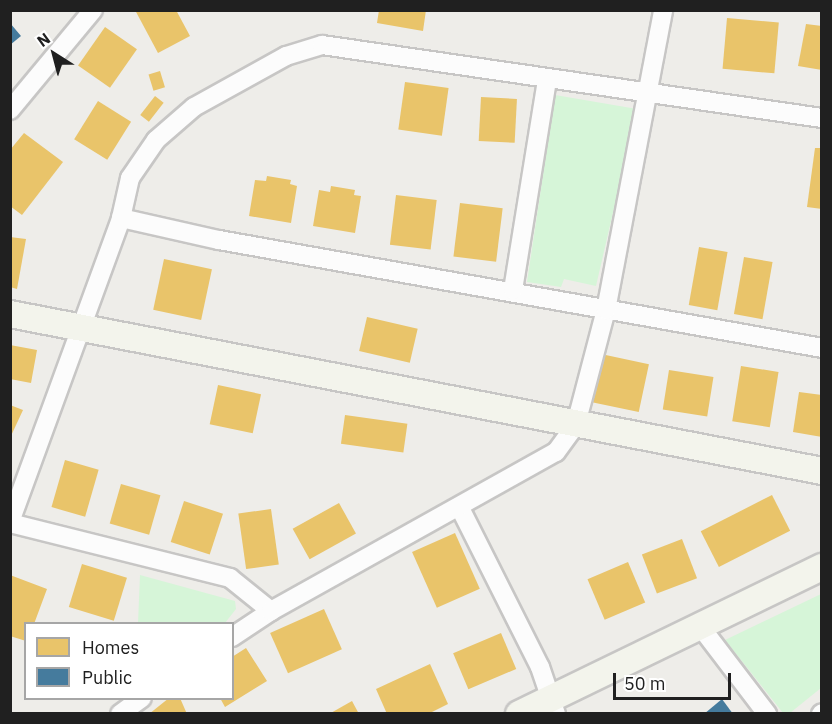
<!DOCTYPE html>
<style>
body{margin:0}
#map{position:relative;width:832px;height:724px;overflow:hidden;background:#eeede9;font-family:"IBM Plex Sans",sans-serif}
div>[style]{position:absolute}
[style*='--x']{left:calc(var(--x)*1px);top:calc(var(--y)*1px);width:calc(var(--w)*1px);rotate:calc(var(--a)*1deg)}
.park>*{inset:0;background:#d6f5d8}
.homes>*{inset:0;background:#e9c46a;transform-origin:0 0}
.public>*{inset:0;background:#457b9d}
.roads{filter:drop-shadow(2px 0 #c7c6c5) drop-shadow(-2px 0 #c7c6c5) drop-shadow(0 2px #c7c6c5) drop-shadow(0 -2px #c7c6c5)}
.street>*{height:18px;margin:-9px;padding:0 9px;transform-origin:9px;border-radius:9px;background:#fcfcfc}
.secondary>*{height:26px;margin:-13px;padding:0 13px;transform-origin:13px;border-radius:13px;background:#f3f4ec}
span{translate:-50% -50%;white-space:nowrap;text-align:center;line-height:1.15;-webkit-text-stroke:6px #fff;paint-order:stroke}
.frame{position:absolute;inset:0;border:12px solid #202020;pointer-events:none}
.legend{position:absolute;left:24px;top:622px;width:210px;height:78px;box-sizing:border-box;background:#fff;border:2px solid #a6a6a6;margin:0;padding:8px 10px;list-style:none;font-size:18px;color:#202020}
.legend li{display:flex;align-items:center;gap:12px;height:30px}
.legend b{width:30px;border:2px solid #a6a6a6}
.north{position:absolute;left:24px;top:24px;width:60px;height:60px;-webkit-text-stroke:4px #fff;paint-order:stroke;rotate:324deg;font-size:16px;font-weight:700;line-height:24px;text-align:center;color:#202020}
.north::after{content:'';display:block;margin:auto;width:21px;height:27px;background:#202020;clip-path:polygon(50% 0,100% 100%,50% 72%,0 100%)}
.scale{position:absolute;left:613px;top:673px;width:118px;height:27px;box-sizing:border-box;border:3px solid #202020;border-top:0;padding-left:8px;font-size:18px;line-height:21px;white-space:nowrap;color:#202020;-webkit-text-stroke:4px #fff;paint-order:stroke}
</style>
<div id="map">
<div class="park">
<i style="clip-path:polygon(555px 95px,637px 109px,596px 286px,564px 279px,561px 287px,527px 282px)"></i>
<i style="clip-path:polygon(140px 575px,235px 601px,236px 609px,225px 623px,138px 623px)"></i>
<i style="clip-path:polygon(821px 594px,821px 688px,790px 713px,783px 713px,725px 640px)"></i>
</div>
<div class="homes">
<i style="clip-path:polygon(135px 10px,176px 10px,190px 36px,158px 53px)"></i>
<i style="clip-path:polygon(379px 10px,426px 10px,423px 31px,377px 23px)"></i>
<i style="left:727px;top:18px;width:52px;height:51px;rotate:5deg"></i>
<i style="clip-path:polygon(806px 24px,822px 26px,822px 70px,798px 66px)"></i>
<i style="left:105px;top:27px;width:39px;height:47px;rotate:35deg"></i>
<i style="left:160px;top:71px;width:17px;height:12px;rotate:73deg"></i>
<i style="left:405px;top:82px;width:44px;height:48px;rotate:8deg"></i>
<i style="left:155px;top:96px;width:11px;height:24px;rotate:38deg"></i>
<i style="left:481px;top:97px;width:36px;height:44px;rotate:3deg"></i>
<i style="left:98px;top:101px;width:39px;height:45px;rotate:32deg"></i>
<i style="clip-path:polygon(24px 133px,63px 162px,22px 215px,10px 206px,10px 150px)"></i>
<i style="clip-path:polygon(815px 148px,822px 148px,822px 209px,807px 207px)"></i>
<i style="clip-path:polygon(267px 176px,291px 180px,290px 184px,297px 186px,291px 223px,249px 216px,255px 180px,266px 181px)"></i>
<i style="clip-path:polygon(331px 186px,355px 190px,354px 195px,361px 196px,355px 233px,313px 226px,319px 190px,330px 192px)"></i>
<i style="left:396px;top:195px;width:41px;height:50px;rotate:7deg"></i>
<i style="left:460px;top:203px;width:43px;height:54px;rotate:7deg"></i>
<i style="clip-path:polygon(10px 237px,26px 239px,17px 289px,10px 287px)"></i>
<i style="left:699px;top:247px;width:29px;height:59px;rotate:10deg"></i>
<i style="left:744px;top:257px;width:29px;height:58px;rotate:10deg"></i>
<i style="left:164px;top:259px;width:49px;height:52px;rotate:12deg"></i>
<i style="left:367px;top:317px;width:52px;height:35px;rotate:13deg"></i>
<i style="clip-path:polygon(10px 345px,37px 350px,31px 383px,10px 379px)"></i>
<i style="left:601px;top:354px;width:49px;height:49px;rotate:12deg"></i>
<i style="left:741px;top:366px;width:38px;height:56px;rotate:9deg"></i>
<i style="left:669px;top:370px;width:45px;height:40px;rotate:9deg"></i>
<i style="left:218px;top:385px;width:44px;height:40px;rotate:12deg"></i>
<i style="clip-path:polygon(799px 392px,822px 395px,822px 437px,793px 432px)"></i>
<i style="clip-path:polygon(10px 405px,23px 410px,10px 438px)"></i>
<i style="left:345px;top:415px;width:63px;height:29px;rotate:8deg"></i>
<i style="left:65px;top:460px;width:35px;height:49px;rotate:16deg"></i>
<i style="left:121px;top:484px;width:41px;height:41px;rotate:16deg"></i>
<i style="left:772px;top:495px;width:40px;height:80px;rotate:63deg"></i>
<i style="left:184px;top:501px;width:41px;height:43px;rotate:18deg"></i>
<i style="left:339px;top:503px;width:35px;height:53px;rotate:61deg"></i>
<i style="left:271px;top:509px;width:56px;height:33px;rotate:82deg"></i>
<i style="left:455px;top:533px;width:61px;height:47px;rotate:66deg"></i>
<i style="left:682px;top:539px;width:42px;height:43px;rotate:69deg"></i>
<i style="left:628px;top:562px;width:44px;height:44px;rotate:67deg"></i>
<i style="left:82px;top:564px;width:47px;height:45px;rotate:17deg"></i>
<i style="clip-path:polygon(10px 575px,47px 589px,34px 624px,26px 624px,26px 641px,10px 636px)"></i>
<i style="left:324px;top:609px;width:44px;height:59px;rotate:66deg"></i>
<i style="left:501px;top:633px;width:39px;height:52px;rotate:67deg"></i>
<i style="clip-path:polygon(246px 648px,267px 681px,225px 707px,220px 698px,232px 698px,232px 657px)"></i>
<i style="clip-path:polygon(430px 664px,448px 704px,428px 714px,387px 714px,376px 689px)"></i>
<i style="clip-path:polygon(169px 698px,180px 698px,187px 714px,149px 714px)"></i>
<i style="clip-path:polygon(352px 701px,359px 714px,329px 714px)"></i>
</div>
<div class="public">
<i style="clip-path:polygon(10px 23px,21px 36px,10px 45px)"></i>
<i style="clip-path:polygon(722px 699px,733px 714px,704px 714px)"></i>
</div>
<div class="roads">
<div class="street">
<i style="--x:10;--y:110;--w:130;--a:-50.3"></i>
<i style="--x:121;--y:218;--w:100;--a:12.7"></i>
<i style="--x:219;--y:240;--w:613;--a:10.15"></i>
<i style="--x:513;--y:290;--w:214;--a:-80.8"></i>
<i style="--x:460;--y:508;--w:178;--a:63.3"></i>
<i style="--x:540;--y:667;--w:50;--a:71.2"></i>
<i style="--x:10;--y:522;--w:324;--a:-69.9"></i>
<i style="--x:121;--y:218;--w:41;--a:-77.3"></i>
<i style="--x:130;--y:178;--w:46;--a:-55.6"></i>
<i style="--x:156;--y:140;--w:50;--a:-41"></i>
<i style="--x:194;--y:107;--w:105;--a:-29"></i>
<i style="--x:286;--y:56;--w:38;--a:-17"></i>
<i style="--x:322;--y:45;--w:505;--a:8.31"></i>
<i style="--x:10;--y:523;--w:227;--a:14"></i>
<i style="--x:230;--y:578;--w:53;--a:38.8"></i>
<i style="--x:700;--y:626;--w:111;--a:52.7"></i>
<i style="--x:232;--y:637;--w:47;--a:-33.7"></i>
<i style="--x:271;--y:611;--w:326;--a:-29.2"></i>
<i style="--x:556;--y:452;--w:34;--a:-54"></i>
<i style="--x:576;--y:424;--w:118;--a:-75.3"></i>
<i style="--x:606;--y:310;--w:305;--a:-79.2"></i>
<i style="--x:120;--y:714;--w:27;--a:-36"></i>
<i style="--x:821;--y:714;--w:1;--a:-45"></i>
</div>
<div class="secondary">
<i style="--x:10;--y:314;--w:827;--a:10.94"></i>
<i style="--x:519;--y:714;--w:337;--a:-25.9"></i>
</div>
</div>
<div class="frame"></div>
<ul class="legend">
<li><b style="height:16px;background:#e9c46a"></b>Homes</li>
<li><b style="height:16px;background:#457b9d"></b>Public</li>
</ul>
<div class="north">N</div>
<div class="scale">50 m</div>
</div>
